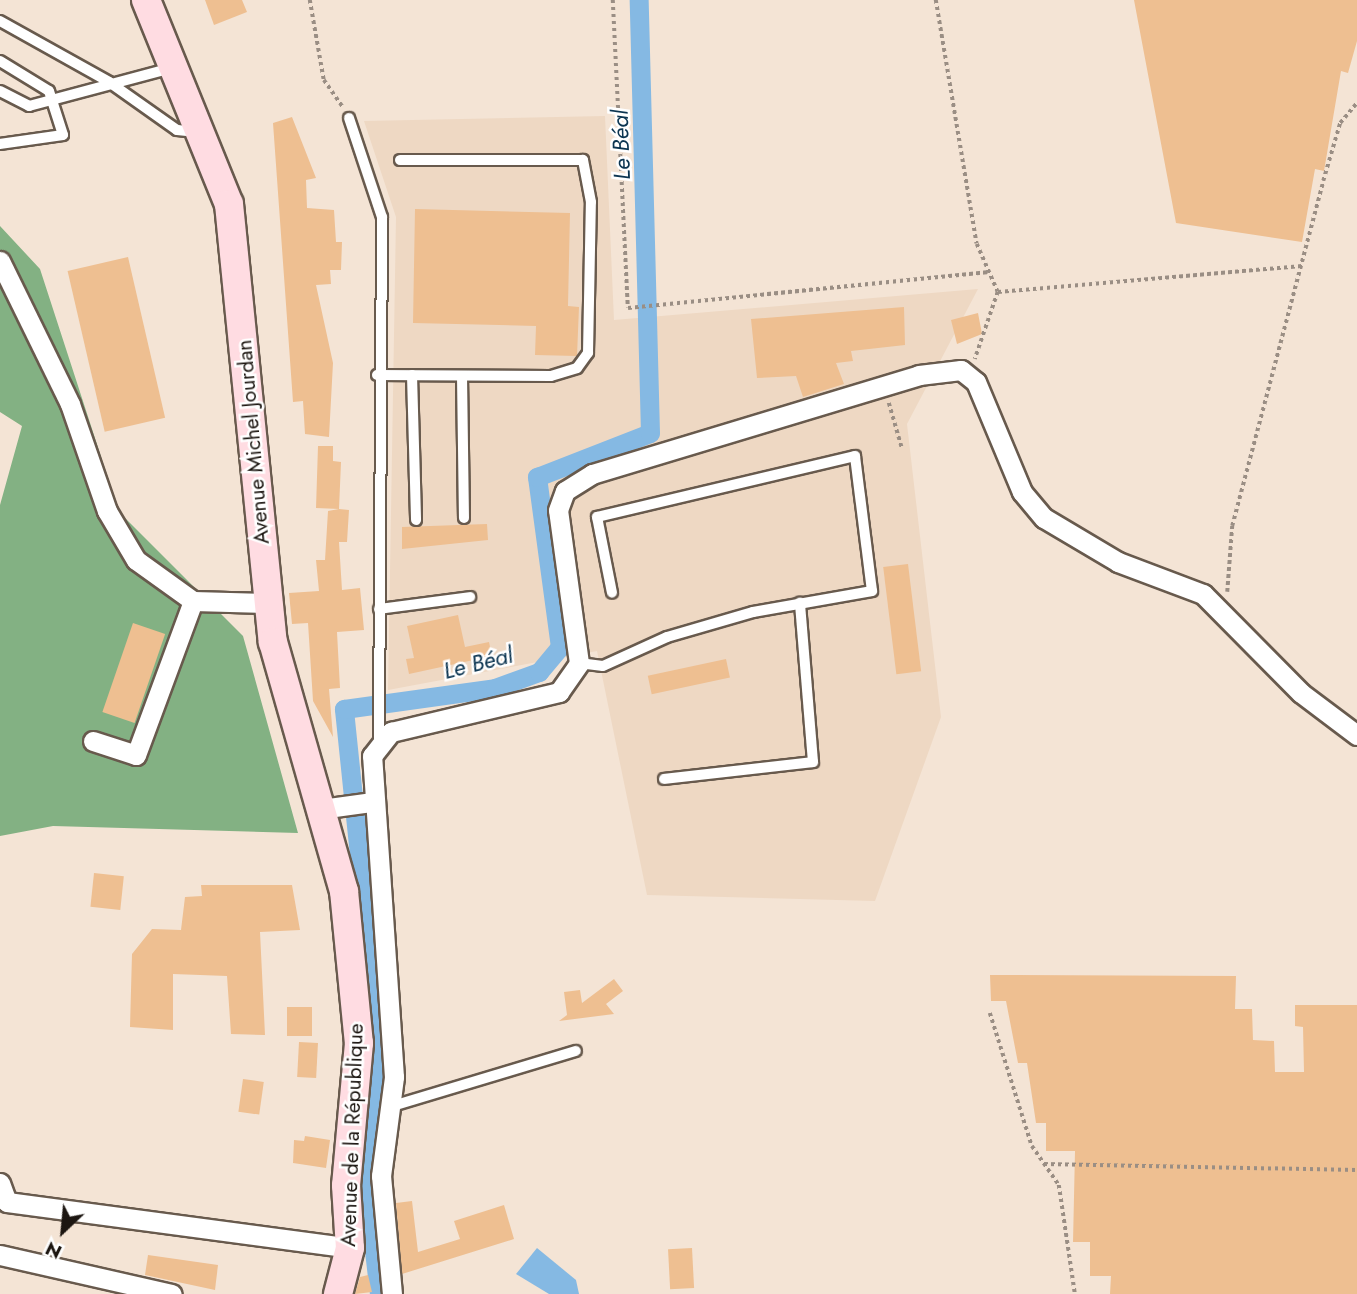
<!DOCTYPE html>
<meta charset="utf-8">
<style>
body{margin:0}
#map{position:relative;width:1357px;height:1294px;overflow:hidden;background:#f4e4d5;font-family:Jost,sans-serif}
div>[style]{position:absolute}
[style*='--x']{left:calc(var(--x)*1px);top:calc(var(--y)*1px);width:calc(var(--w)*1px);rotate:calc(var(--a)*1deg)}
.built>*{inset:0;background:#eed8c3}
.forest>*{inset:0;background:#83b183}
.water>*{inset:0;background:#85b9e3}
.canal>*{height:19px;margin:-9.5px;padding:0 9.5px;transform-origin:9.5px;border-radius:9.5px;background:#85b9e3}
.building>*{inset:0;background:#eebf91;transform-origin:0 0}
.path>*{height:3.5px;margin-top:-1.75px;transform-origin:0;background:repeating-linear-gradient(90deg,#9a8e84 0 3.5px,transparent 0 7px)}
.roads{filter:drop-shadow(2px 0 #685a4d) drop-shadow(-2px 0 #685a4d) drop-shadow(0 2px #685a4d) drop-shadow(0 -2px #685a4d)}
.service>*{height:10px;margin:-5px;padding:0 5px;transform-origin:5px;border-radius:5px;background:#fff}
.minor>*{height:19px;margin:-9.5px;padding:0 9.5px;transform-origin:9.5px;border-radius:9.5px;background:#fff}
.secondary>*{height:28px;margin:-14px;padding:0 14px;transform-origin:14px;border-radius:14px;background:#ffdce2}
span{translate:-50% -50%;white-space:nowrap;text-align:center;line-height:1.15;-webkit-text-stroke:5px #fff;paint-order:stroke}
.street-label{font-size:21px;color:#1c1611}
.water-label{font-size:23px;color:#0c3551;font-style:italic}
.north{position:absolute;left:28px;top:1196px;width:70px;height:70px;-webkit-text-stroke:5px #fff;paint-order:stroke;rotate:206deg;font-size:19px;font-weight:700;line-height:28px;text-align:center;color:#1c1611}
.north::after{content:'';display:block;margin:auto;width:24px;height:32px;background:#1c1611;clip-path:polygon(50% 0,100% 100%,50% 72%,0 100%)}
</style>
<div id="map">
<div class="built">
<i style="clip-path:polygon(605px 116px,614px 320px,978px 289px,907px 424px,941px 717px,875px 901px,647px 895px,597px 651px,388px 690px,396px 217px,364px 121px)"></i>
</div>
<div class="forest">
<i style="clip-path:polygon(0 226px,40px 269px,119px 512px,243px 636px,298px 833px,53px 826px,0 836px,0 505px,22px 426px,0 412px)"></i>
</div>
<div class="water">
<i style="clip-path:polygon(537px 1248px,576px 1280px,579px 1294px,549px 1294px,516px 1274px)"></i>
</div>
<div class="canal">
<i style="--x:379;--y:1294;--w:114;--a:-96.6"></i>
<i style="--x:366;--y:1181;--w:124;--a:-83.5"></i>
<i style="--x:380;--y:1058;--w:351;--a:-95.9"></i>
<i style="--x:344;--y:709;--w:152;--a:-7.9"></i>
<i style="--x:495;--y:688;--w:47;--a:-20"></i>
<i style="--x:539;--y:672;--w:33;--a:-50"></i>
<i style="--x:560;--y:647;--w:172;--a:-97.7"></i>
<i style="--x:537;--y:477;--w:121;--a:-21.3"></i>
<i style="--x:650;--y:433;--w:433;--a:-91.5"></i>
</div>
<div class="building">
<i style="clip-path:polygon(205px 0,242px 0,247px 12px,214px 25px)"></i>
<i style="clip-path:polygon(1134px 0,1357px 0,1357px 41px,1348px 73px,1341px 71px,1324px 171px,1315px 169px,1302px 242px,1176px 223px)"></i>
<i style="clip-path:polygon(292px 117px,316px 178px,306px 180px,307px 208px,334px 210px,336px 242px,342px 242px,341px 270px,330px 270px,331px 284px,316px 285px,333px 363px,329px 437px,305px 434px,303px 401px,293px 402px,273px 123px)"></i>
<i style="clip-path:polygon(415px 209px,570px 213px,568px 306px,579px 307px,577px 356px,535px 355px,536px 326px,413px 323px)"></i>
<i style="left:128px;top:257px;width:165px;height:62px;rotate:77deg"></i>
<i style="clip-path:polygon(904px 307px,905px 345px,851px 351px,853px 361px,836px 363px,844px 384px,803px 397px,796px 376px,757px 378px,751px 319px)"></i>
<i style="clip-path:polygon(978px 313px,982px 334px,957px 344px,951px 320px)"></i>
<i style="clip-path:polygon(318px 446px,333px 446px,333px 461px,341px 462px,339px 509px,349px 510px,347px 542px,339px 542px,342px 590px,360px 588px,364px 630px,337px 632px,340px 688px,329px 689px,333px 737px,313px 701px,308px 623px,292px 624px,289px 593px,319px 591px,316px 560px,325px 560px,328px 511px,339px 509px,316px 508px)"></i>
<i style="clip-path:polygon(487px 524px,488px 540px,402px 549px,402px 527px)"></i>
<i style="left:908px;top:564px;width:108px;height:25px;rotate:83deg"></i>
<i style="clip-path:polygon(458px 615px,465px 647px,489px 642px,492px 656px,409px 674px,406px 659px,414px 658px,407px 626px)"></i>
<i style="left:133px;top:623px;width:34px;height:94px;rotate:19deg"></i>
<i style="left:726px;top:659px;width:19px;height:80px;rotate:78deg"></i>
<i style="left:94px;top:873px;width:30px;height:34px;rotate:6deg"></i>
<i style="clip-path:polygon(201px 885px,292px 885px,300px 930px,260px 932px,265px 1035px,231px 1034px,227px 976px,173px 974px,173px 1030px,130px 1027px,132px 954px,152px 929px,181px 930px,185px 897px,202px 896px)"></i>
<i style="clip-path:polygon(990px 975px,1236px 976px,1235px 1009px,1252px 1009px,1253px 1040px,1274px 1041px,1275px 1072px,1304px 1072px,1303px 1027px,1295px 1026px,1295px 1005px,1357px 1005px,1357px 1294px,1110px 1294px,1111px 1276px,1090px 1276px,1090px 1242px,1073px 1242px,1075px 1151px,1046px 1151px,1046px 1123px,1036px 1123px,1027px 1063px,1018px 1063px,1006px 1001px,991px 1001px)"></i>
<i style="clip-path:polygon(614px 979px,623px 991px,606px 1004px,614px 1014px,559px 1021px,567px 1015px,564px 992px,580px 990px,582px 1003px)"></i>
<i style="left:287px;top:1007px;width:25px;height:29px"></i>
<i style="left:299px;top:1042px;width:19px;height:35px;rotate:3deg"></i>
<i style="left:243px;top:1079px;width:21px;height:33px;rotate:8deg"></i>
<i style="clip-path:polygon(305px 1136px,330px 1140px,326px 1168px,293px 1163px,294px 1140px,304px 1141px)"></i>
<i style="clip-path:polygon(412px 1201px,418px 1252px,460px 1239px,454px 1221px,504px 1205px,514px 1239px,402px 1274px,396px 1203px)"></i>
<i style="left:692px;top:1248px;width:40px;height:24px;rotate:87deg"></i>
<i style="clip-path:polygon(148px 1255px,218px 1265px,215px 1290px,145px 1275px)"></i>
<i style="clip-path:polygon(368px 1275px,372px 1292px,355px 1294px,360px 1277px)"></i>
</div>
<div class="path">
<i style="--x:310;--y:0;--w:81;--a:80.1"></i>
<i style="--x:324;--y:80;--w:32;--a:55"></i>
<i style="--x:613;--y:0;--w:308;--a:87.2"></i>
<i style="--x:628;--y:308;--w:363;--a:-5.7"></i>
<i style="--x:936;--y:0;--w:247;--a:80.5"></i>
<i style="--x:977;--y:244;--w:52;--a:66.4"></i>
<i style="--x:998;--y:292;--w:71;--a:108.9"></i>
<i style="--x:998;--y:292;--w:305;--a:-4.9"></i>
<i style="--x:889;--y:403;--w:47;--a:73.9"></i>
<i style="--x:1227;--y:592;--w:66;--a:-85.7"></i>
<i style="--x:1232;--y:526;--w:357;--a:-75.2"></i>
<i style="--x:1323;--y:181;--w:60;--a:-73.7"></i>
<i style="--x:1340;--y:123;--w:26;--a:-50"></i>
<i style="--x:990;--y:1013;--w:139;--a:72.5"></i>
<i style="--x:1032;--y:1146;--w:47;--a:55.3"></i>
<i style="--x:1059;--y:1185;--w:110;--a:81.6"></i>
<i style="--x:1044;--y:1164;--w:313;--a:1.1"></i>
</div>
<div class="roads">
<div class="service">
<i style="--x:0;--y:21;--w:125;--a:29.2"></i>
<i style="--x:109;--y:82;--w:83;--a:35.2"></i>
<i style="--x:177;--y:130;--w:20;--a:6"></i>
<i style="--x:0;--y:61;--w:57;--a:31.5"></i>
<i style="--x:49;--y:91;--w:46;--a:72.3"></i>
<i style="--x:63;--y:135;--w:64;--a:171.9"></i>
<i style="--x:0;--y:91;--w:33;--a:27"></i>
<i style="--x:29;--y:106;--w:148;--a:-14.9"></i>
<i style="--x:349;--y:118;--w:104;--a:71.6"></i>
<i style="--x:382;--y:217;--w:525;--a:90.33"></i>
<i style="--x:377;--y:375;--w:174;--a:0.3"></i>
<i style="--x:551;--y:376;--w:27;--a:-17"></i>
<i style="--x:577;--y:368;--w:19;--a:-54"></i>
<i style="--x:588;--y:353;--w:151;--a:-88.9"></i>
<i style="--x:591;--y:202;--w:43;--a:-100.8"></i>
<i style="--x:583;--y:160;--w:183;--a:180"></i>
<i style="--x:412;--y:375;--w:145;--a:88.4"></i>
<i style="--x:462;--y:376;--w:142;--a:89.2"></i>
<i style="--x:379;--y:609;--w:92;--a:-7.5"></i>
<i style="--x:579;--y:663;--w:24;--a:7"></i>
<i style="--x:603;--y:666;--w:70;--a:-24.4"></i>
<i style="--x:667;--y:637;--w:90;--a:-16.2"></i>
<i style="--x:753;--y:612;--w:121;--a:-10"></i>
<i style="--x:872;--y:591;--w:136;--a:-97.2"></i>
<i style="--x:855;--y:456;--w:265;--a:166.7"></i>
<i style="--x:597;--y:517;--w:77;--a:78.8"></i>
<i style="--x:664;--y:779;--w:150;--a:-6.5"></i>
<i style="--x:813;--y:762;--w:160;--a:-94.7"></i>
<i style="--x:389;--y:1107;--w:195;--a:-16.7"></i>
</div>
<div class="minor">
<i style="--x:0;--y:261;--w:159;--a:63.9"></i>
<i style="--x:70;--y:404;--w:113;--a:70.9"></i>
<i style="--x:107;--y:511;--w:57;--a:59.4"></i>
<i style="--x:136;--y:560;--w:70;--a:35.7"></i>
<i style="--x:193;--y:601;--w:73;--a:1.6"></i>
<i style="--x:93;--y:741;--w:45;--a:18"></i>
<i style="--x:136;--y:755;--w:164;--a:-69.7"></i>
<i style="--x:320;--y:809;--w:51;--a:-7.8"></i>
<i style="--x:0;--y:1183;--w:20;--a:70"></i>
<i style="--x:7;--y:1202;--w:346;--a:7.6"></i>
<i style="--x:0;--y:1255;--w:176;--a:12.8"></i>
<i style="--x:392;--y:1294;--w:119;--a:-95.3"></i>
<i style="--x:381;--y:1176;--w:100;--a:-82.5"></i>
<i style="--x:394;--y:1077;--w:322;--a:-93.9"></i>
<i style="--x:372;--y:756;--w:31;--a:-52"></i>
<i style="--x:391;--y:732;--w:173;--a:-13.4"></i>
<i style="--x:559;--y:692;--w:35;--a:-55"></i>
<i style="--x:579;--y:663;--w:154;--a:-97.8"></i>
<i style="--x:558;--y:510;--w:20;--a:-70"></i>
<i style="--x:565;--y:491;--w:32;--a:-32"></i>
<i style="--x:592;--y:474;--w:342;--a:-16.8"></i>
<i style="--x:919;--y:375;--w:42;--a:-6.8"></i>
<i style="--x:961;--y:370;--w:19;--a:39"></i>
<i style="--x:976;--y:382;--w:119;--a:67.3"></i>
<i style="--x:1022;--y:492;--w:34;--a:50"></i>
<i style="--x:1044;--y:518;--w:86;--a:30.7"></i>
<i style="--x:1118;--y:562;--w:91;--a:20.6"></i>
<i style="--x:1203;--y:594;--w:139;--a:45.3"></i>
<i style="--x:1301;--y:693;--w:70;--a:36.9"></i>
</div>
<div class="secondary">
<i style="--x:146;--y:0;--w:220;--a:67.9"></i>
<i style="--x:229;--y:204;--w:440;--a:84.3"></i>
<i style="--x:273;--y:642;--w:259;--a:74.1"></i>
<i style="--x:344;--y:891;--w:153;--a:84.4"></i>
<i style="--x:359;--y:1043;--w:143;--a:95.2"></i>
<i style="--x:346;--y:1185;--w:63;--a:86.4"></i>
<i style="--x:350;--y:1248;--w:48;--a:104.6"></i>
</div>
</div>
<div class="street-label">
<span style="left:253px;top:442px;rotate:-95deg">Avenue Michel Jourdan</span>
<span style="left:352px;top:1135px;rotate:-88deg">Avenue de la République</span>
</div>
<div class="water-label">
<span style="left:621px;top:145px;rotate:-92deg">Le Béal</span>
<span style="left:478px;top:663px;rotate:-14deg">Le Béal</span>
</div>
<div class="north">N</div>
</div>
